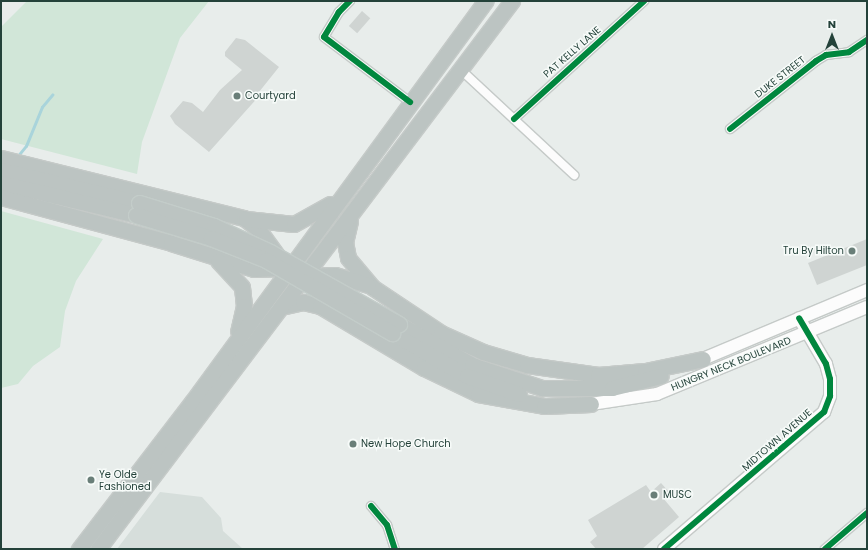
<!DOCTYPE html>
<style>
body{margin:0}
#map{position:relative;width:868px;height:550px;overflow:hidden;background:#e8edeb;font-family:Poppins,sans-serif}
div>[style]{position:absolute}
[style*='--x']{left:calc(var(--x)*1px);top:calc(var(--y)*1px);width:calc(var(--w)*1px);rotate:calc(var(--a)*1deg)}
.built>*{inset:0;background:#d6dedb}
.green>*{inset:0;background:#d1e6d8}
.stream>*{height:2.5px;margin:-1.25px;padding:0 1.25px;transform-origin:1.25px;border-radius:1.25px;background:#a9d4db}
.building>*{inset:0;background:#cfd4d2;transform-origin:0 0}
.roads{filter:drop-shadow(1px 0 #c5cac8) drop-shadow(-1px 0 #c5cac8) drop-shadow(0 1px #c5cac8) drop-shadow(0 -1px #c5cac8)}
.street>*{height:8px;margin:-4px;padding:0 4px;transform-origin:4px;border-radius:4px;background:#fcfcfc}
.secondary>*{height:12px;margin:-6px;padding:0 6px;transform-origin:6px;border-radius:6px;background:#fcfcfc}
.highway>*{height:15px;margin:-7.5px;padding:0 7.5px;transform-origin:7.5px;border-radius:7.5px;background:#bcc4c2}
.bridges{filter:drop-shadow(1px 0 #c3ccc9) drop-shadow(-1px 0 #c3ccc9) drop-shadow(0 1px #c3ccc9) drop-shadow(0 -1px #c3ccc9)}
.highway-bridge>*{height:15px;margin:-7.5px;padding:0 7.5px;transform-origin:7.5px;border-radius:7.5px;background:#bcc4c2}
.cycleway>*{height:6px;margin:-3px;padding:0 3px;transform-origin:3px;border-radius:3px;background:#00873e}
.dots>*{width:11px;height:11px;translate:-50% -50%;box-sizing:border-box;border:2px solid #f7fbf9;border-radius:50%}
span{translate:-50% -50%;white-space:nowrap;text-align:center;line-height:1.15;-webkit-text-stroke:3px #f7fbf9;paint-order:stroke}
.street-label{font-size:10px;color:#24423a}
.poi-label{font-size:10px;color:#24423a}
.left{translate:0 -50%;text-align:left}
.right{translate:-100% -50%;text-align:right}
.frame{position:absolute;inset:0;border:2px solid #24423a;pointer-events:none}
.north{position:absolute;left:812px;top:16px;width:40px;height:40px;-webkit-text-stroke:3px #f7fbf9;paint-order:stroke;rotate:0deg;font-size:11px;font-weight:700;line-height:16px;text-align:center;color:#24423a}
.north::after{content:'';display:block;margin:auto;width:14px;height:18px;background:#24423a;clip-path:polygon(50% 0,100% 100%,50% 72%,0 100%)}
</style>
<div id="map">
<div class="built">
<i style="clip-path:polygon(160px 492px,202px 497px,221px 518px,223px 531px,243px 549px,117px 549px)"></i>
</div>
<div class="green">
<i style="clip-path:polygon(27px 1px,209px 1px,180px 38px,142px 142px,137px 174px,1px 139px,1px 27px)"></i>
<i style="clip-path:polygon(1px 211px,103px 239px,76px 281px,65px 311px,60px 347px,33px 366px,18px 384px,1px 388px)"></i>
</div>
<div class="stream">
<i style="--x:17;--y:157;--w:14;--a:-51"></i>
<i style="--x:26;--y:146;--w:42;--a:-67.7"></i>
<i style="--x:42;--y:107;--w:16;--a:-50"></i>
</div>
<div class="building">
<i style="left:362px;top:11px;width:11px;height:20px;rotate:41deg"></i>
<i style="clip-path:polygon(236px 38px,245px 40px,279px 67px,259px 92px,261px 94px,209px 152px,175px 124px,170px 116px,183px 101px,192px 103px,203px 112px,220px 90px,242px 70px,225px 56px,225px 52px)"></i>
<i style="clip-path:polygon(867px 239px,867px 265px,817px 285px,808px 263px)"></i>
<i style="clip-path:polygon(661px 483px,670px 493px,663px 498px,679px 517px,642px 549px,596px 549px,590px 542px,597px 536px,588px 520px,646px 485px,651px 492px)"></i>
</div>
<div class="roads">
<div class="street">
<i style="--x:350;--y:1;--w:16;--a:135"></i>
<i style="--x:339;--y:12;--w:29;--a:121"></i>
<i style="--x:324;--y:37;--w:108;--a:37.1"></i>
<i style="--x:460;--y:69;--w:156;--a:42.9"></i>
<i style="--x:514;--y:119;--w:176;--a:-42.2"></i>
<i style="--x:730;--y:129;--w:110;--a:-38.3"></i>
<i style="--x:816;--y:61;--w:12;--a:-31"></i>
<i style="--x:826;--y:55;--w:23;--a:-7"></i>
<i style="--x:849;--y:52;--w:22;--a:-34"></i>
<i style="--x:371;--y:506;--w:25;--a:50"></i>
<i style="--x:387;--y:525;--w:25;--a:72"></i>
<i style="--x:825;--y:549;--w:55;--a:-40.6"></i>
</div>
<div class="secondary">
<i style="--x:703;--y:359;--w:178;--a:-22.8"></i>
<i style="--x:591;--y:404;--w:67;--a:-8.6"></i>
<i style="--x:657;--y:394;--w:227;--a:-22.5"></i>
<i style="--x:664;--y:549;--w:211;--a:-40.6"></i>
<i style="--x:824;--y:412;--w:17;--a:-69"></i>
<i style="--x:830;--y:396;--w:17;--a:-90"></i>
<i style="--x:830;--y:379;--w:16;--a:-105"></i>
<i style="--x:826;--y:364;--w:53;--a:-120.4"></i>
</div>
<div class="highway">
<i style="--x:1;--y:158;--w:250;--a:13.9"></i>
<i style="--x:244;--y:218;--w:18;--a:38"></i>
<i style="--x:258;--y:229;--w:37;--a:54"></i>
<i style="--x:1;--y:170;--w:142;--a:13.4"></i>
<i style="--x:1;--y:183;--w:139;--a:13.3"></i>
<i style="--x:1;--y:197;--w:176;--a:15.1"></i>
<i style="--x:171;--y:243;--w:87;--a:17.4"></i>
<i style="--x:254;--y:269;--w:35;--a:-2"></i>
<i style="--x:246;--y:219;--w:48;--a:5.9"></i>
<i style="--x:294;--y:224;--w:41;--a:-29.1"></i>
<i style="--x:350;--y:221;--w:22;--a:103"></i>
<i style="--x:345;--y:242;--w:16;--a:79"></i>
<i style="--x:348;--y:258;--w:38;--a:50"></i>
<i style="--x:372;--y:287;--w:83;--a:33.7"></i>
<i style="--x:441;--y:333;--w:46;--a:24.3"></i>
<i style="--x:483;--y:352;--w:46;--a:16.5"></i>
<i style="--x:527;--y:365;--w:72;--a:8"></i>
<i style="--x:598;--y:375;--w:47;--a:-4.9"></i>
<i style="--x:645;--y:371;--w:59;--a:-11.7"></i>
<i style="--x:218;--y:261;--w:35;--a:47"></i>
<i style="--x:242;--y:287;--w:19;--a:84"></i>
<i style="--x:244;--y:306;--w:26;--a:103"></i>
<i style="--x:306;--y:276;--w:29;--a:-2"></i>
<i style="--x:335;--y:275;--w:34;--a:17"></i>
<i style="--x:281;--y:307;--w:23;--a:-13"></i>
<i style="--x:303;--y:302;--w:17;--a:13"></i>
<i style="--x:320;--y:306;--w:121;--a:30.8"></i>
<i style="--x:424;--y:368;--w:60;--a:25.7"></i>
<i style="--x:478;--y:394;--w:67;--a:10.3"></i>
<i style="--x:544;--y:406;--w:47;--a:-2.4"></i>
<i style="--x:399;--y:324;--w:84;--a:29.3"></i>
<i style="--x:472;--y:365;--w:74;--a:18.2"></i>
<i style="--x:542;--y:388;--w:70;--a:0"></i>
<i style="--x:612;--y:388;--w:50;--a:-13.8"></i>
<i style="--x:392;--y:333;--w:86;--a:29.8"></i>
<i style="--x:467;--y:376;--w:55;--a:19.1"></i>
<i style="--x:79;--y:549;--w:185;--a:-52.5"></i>
<i style="--x:192;--y:402;--w:497;--a:-53.8"></i>
<i style="--x:98;--y:549;--w:687;--a:-52.93"></i>
</div>
</div>
<div class="bridges">
<div class="highway-bridge">
<i style="--x:139;--y:203;--w:78;--a:17"></i>
<i style="--x:214;--y:226;--w:62;--a:24.9"></i>
<i style="--x:270;--y:252;--w:148;--a:29.2"></i>
<i style="--x:136;--y:215;--w:78;--a:17"></i>
<i style="--x:211;--y:238;--w:59;--a:21.8"></i>
<i style="--x:266;--y:260;--w:146;--a:30.1"></i>
</div>
</div>
<div class="cycleway">
<i style="--x:350;--y:1;--w:16;--a:135"></i>
<i style="--x:339;--y:12;--w:29;--a:121"></i>
<i style="--x:324;--y:37;--w:108;--a:37.1"></i>
<i style="--x:514;--y:119;--w:176;--a:-42.2"></i>
<i style="--x:730;--y:129;--w:110;--a:-38.3"></i>
<i style="--x:816;--y:61;--w:12;--a:-31"></i>
<i style="--x:826;--y:55;--w:23;--a:-7"></i>
<i style="--x:849;--y:52;--w:22;--a:-34"></i>
<i style="--x:371;--y:506;--w:25;--a:50"></i>
<i style="--x:387;--y:525;--w:25;--a:72"></i>
<i style="--x:664;--y:549;--w:211;--a:-40.6"></i>
<i style="--x:824;--y:412;--w:17;--a:-69"></i>
<i style="--x:830;--y:396;--w:17;--a:-90"></i>
<i style="--x:830;--y:379;--w:16;--a:-105"></i>
<i style="--x:826;--y:364;--w:53;--a:-120.4"></i>
<i style="--x:825;--y:549;--w:55;--a:-40.6"></i>
</div>
<div class="dots">
<i style="left:237px;top:96px;background:#697e78"></i>
<i style="left:852px;top:251px;background:#697e78"></i>
<i style="left:353px;top:444px;background:#697e78"></i>
<i style="left:91px;top:480px;background:#697e78"></i>
<i style="left:654px;top:495px;background:#697e78"></i>
</div>
<div class="street-label">
<span style="left:572px;top:52px;rotate:-41deg">PAT KELLY LANE</span>
<span style="left:780px;top:77px;rotate:-38deg">DUKE STREET</span>
<span style="left:731px;top:364px;rotate:-22deg">HUNGRY NECK BOULEVARD</span>
<span style="left:777px;top:440px;rotate:-41deg">MIDTOWN AVENUE</span>
</div>
<div class="poi-label">
<span class="left" style="left:245px;top:96px">Courtyard</span>
<span class="right" style="left:844px;top:251px">Tru By Hilton</span>
<span class="left" style="left:361px;top:444px">New Hope Church</span>
<span class="left" style="left:99px;top:480px">Ye Olde<br>Fashioned</span>
<span class="left" style="left:663px;top:495px">MUSC</span>
</div>
<div class="frame"></div>
<div class="north">N</div>
</div>
